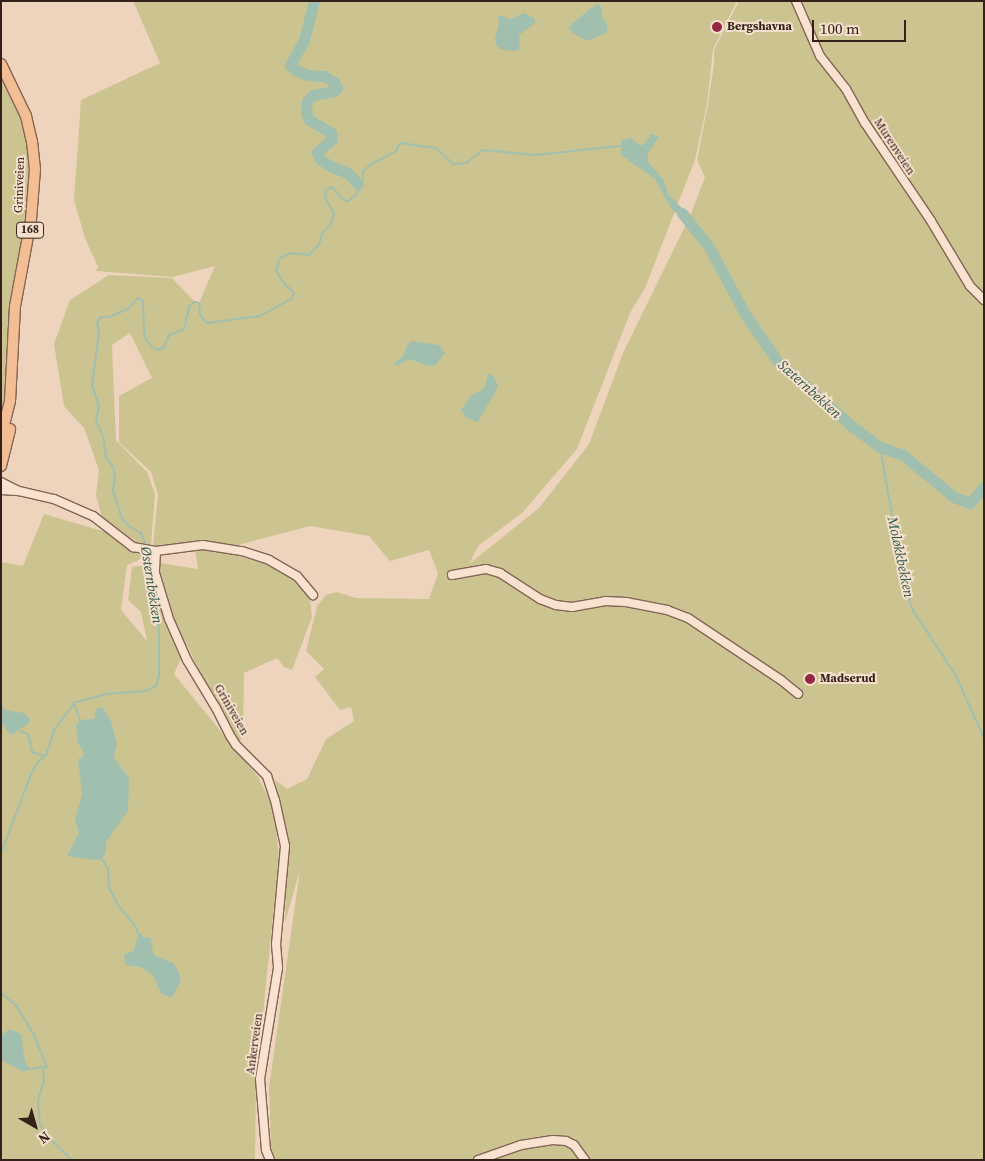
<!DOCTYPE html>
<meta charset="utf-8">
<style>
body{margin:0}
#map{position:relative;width:985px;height:1161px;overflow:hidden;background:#eed4bd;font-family:"Source Serif 4",serif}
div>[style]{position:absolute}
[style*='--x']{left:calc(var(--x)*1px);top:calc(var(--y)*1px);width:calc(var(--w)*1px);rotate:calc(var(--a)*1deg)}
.green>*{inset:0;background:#cbc491}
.water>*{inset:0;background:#a1bfaf}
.stream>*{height:2px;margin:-1px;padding:0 1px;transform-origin:1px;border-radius:1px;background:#a1bfaf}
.river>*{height:11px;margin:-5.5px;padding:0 5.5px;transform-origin:5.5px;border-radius:5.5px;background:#a1bfaf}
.roads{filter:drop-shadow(1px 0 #856456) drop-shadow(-1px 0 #856456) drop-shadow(0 1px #856456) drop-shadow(0 -1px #856456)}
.minor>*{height:8px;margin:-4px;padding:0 4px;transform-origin:4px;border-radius:4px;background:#f9e3d0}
.major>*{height:10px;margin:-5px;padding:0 5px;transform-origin:5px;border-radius:5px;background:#f3be93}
.dots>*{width:14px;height:14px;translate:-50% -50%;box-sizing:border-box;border:2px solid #f5e0cc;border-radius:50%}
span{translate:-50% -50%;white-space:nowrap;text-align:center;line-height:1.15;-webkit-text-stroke:4px #f5e0cc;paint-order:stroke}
.shield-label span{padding:1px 4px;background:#f5e0cc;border:1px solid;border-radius:4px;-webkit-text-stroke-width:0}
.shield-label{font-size:11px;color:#35211b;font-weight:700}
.poi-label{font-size:12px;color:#35211b;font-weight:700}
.left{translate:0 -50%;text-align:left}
.street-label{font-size:12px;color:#35211b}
.water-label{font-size:14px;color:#2a5548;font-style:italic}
.frame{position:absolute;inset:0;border:2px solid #35211b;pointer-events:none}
.north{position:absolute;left:10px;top:1101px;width:50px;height:50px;-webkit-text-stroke:4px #f5e0cc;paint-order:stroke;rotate:142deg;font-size:14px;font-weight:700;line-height:20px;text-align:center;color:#35211b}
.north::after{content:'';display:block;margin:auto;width:18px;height:22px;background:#35211b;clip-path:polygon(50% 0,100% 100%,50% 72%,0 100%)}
.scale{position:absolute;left:812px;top:20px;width:94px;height:22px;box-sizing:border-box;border:2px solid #35211b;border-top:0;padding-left:6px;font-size:15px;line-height:18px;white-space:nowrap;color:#35211b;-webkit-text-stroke:4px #f5e0cc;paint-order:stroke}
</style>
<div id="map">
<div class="green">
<i style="clip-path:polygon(evenodd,133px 1px,737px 1px,713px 49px,707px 104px,695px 160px,645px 288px,630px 313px,577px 449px,522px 513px,478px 546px,469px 564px,539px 508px,589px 444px,623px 353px,690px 216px,705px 177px,697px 160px,708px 104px,714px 64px,714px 50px,739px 1px,984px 1px,984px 1160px,496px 1160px,518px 1148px,554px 1144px,553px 1141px,493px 1152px,472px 1160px,266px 1160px,271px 1148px,269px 1087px,300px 870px,285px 922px,287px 838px,275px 780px,287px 789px,307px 779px,326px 739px,354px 721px,351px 707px,340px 710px,315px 677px,324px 669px,306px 651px,317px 606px,326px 595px,337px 592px,356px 598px,429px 599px,438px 573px,429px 550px,390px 561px,369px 536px,310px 526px,238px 545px,174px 545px,127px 565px,121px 610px,147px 641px,141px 612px,128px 600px,132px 567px,160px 563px,198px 569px,195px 549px,218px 551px,271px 564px,293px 576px,310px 597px,312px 617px,292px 670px,284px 667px,277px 658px,244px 673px,243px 738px,239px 741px,205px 683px,187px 645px,174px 674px,258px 777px,274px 809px,279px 858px,256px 1082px,255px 1160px,1px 1160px,1px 562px,23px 566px,44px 514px,137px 541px,125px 535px,102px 517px,96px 495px,99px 470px,84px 428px,64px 406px,54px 344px,70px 300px,109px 275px,172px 278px,198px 305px,215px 266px,173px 277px,96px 271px,98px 267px,85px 238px,74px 200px,81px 100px,160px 63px,133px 1px,130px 333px,152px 378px,119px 396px,119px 442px,151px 472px,158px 494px,153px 546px,151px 545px,155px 494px,147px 472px,116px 440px,112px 345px,130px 333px)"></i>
<i style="clip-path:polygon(1px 77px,22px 118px,34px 162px,9px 378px,1px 425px)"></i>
</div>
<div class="water">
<i style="clip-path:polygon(596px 4px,600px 5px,602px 9px,602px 16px,608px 26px,606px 33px,587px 41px,573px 33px,568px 27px)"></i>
<i style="clip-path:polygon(525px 13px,535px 19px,535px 23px,519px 35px,520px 49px,514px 51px,500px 49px,496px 45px,495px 38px,499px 24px,498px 17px,500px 15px,510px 19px)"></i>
<i style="clip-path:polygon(652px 134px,659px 137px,648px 153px,648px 162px,663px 179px,668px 194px,684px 210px,681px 216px,672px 210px,655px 179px,621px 155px,621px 141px,630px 137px,639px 145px,643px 145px)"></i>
<i style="clip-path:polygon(412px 341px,439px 345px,445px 353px,436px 365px,428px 366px,410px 359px,396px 366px,395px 363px,403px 356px,408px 344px)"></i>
<i style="clip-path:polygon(488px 374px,491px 374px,496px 380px,498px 387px,478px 422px,467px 418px,461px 410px,471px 396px,484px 388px)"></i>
<i style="clip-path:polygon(1px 704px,5px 710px,24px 713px,29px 718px,29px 723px,11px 735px,1px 723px)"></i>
<i style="clip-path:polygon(97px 708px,103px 708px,111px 721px,117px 744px,114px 754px,115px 759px,129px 778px,128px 811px,106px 842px,106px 852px,102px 859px,95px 860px,67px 856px,79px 833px,75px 820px,82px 794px,78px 759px,83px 757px,84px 753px,78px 743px,76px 724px,80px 720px,94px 719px)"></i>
<i style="clip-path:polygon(141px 933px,143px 937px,151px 938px,153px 953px,156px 956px,173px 963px,177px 968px,181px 979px,175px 993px,170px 998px,161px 993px,153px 975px,140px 967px,125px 965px,124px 954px,134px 951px,138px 934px)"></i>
<i style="clip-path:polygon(10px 1029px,21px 1034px,25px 1062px,30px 1069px,24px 1072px,1px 1060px,1px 1035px)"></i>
</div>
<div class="stream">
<i style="--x:880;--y:447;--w:132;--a:80"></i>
<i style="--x:903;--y:577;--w:33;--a:74"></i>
<i style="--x:912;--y:609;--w:78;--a:56.5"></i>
<i style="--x:955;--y:674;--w:70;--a:65.6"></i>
<i style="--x:146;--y:546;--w:14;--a:-111"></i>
<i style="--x:141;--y:533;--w:13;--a:-151"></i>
<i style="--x:130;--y:527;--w:11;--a:-135"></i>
<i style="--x:122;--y:519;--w:29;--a:-108"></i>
<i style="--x:113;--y:491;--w:14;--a:-82"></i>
<i style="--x:115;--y:477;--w:10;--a:-101"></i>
<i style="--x:113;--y:467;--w:12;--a:-125"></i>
<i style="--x:106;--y:457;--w:21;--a:-98"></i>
<i style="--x:103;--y:436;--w:17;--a:-115"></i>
<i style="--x:96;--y:421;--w:15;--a:-79"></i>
<i style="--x:99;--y:406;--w:22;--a:-108"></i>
<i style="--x:92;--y:385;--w:52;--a:-82.3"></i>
<i style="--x:99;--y:333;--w:10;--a:-101"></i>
<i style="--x:97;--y:323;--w:6;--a:-59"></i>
<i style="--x:100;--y:318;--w:12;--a:-9"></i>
<i style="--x:112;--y:316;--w:19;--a:-25"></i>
<i style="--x:129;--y:308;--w:13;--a:-48"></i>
<i style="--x:138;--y:298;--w:6;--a:31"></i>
<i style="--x:143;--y:301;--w:36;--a:88"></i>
<i style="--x:144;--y:337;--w:11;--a:52"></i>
<i style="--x:151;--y:346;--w:8;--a:30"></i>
<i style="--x:158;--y:350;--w:7;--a:-27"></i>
<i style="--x:164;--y:347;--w:13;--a:-67"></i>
<i style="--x:169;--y:335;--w:16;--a:-22"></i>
<i style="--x:184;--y:329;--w:23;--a:-77"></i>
<i style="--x:189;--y:307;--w:8;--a:-40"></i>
<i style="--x:195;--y:302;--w:4;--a:14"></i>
<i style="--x:199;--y:303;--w:12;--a:85"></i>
<i style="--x:200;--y:315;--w:11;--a:49"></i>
<i style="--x:207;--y:323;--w:53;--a:-7.5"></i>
<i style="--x:260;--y:316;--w:37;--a:-29"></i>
<i style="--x:292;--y:298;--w:5;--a:-68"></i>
<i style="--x:294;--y:293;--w:17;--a:-135"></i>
<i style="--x:282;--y:281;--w:13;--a:-119"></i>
<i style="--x:276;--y:270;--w:13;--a:-72"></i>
<i style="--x:280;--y:258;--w:12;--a:-24"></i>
<i style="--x:291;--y:253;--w:18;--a:6"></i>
<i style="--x:309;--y:255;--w:15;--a:-48"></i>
<i style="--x:319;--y:244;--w:13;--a:-72"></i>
<i style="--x:323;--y:232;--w:11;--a:-45"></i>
<i style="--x:331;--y:224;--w:10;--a:-73"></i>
<i style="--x:334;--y:214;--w:19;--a:-118"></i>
<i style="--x:325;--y:197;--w:8;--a:-83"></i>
<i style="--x:326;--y:189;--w:6;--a:-18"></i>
<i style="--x:332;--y:187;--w:18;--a:47"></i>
<i style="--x:344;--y:200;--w:4;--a:14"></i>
<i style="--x:348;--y:201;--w:10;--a:-37"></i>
<i style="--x:356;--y:195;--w:11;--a:-80"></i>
<i style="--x:358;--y:184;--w:4;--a:0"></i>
<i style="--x:362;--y:184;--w:12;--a:-85"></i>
<i style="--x:363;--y:172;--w:10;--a:-45"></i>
<i style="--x:370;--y:165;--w:30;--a:-28"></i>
<i style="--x:396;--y:151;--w:9;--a:-63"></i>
<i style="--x:400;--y:143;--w:36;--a:8"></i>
<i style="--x:436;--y:148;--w:23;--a:43"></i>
<i style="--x:453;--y:164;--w:13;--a:-4"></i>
<i style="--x:466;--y:163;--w:21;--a:-37"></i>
<i style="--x:483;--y:150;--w:52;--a:5.5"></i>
<i style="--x:535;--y:155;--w:85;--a:-6"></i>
<i style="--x:74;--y:703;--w:18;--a:71"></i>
<i style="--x:20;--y:731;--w:9;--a:21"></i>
<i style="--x:28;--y:734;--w:18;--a:77"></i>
<i style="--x:32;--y:752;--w:13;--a:18"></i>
<i style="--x:1;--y:853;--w:85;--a:-69.2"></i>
<i style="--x:31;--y:774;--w:14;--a:-60"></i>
<i style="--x:38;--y:762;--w:11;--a:-41"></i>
<i style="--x:46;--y:755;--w:26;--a:-72"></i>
<i style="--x:54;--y:730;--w:34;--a:-53"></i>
<i style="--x:74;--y:703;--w:32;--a:-16"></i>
<i style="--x:105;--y:694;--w:41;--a:-4.2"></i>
<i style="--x:146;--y:691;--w:11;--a:-27"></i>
<i style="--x:156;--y:686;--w:10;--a:-73"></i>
<i style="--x:159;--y:676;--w:47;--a:-90"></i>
<i style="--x:159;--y:629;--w:79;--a:-99.5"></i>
<i style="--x:102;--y:859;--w:12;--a:59"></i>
<i style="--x:108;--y:869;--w:19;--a:87"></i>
<i style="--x:109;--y:888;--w:19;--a:62"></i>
<i style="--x:118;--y:905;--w:28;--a:51"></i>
<i style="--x:136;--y:927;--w:7;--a:74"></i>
<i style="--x:1;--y:993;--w:19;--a:39"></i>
<i style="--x:16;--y:1005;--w:35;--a:59"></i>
<i style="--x:34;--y:1035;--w:35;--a:68"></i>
<i style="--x:47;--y:1067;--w:4;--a:180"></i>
<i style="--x:43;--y:1067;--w:14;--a:86"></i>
<i style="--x:44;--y:1081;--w:21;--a:107"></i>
<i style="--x:38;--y:1101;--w:23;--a:85"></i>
<i style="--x:40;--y:1124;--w:13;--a:61"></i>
<i style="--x:46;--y:1135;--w:36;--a:44"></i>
<i style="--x:30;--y:1069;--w:13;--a:-9"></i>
</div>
<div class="river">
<i style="--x:314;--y:1;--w:40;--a:104.4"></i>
<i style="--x:304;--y:40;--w:29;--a:119"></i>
<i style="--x:290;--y:65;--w:7;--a:45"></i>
<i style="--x:295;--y:70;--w:14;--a:21"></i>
<i style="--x:308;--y:75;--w:16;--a:4"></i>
<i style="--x:324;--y:76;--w:12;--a:31"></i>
<i style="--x:334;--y:82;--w:7;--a:63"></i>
<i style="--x:337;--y:88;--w:4;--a:135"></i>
<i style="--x:334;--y:91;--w:21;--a:169"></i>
<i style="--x:313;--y:95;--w:8;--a:135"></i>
<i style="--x:307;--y:101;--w:10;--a:96"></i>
<i style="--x:306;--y:111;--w:8;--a:76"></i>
<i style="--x:308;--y:119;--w:27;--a:31"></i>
<i style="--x:331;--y:133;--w:6;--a:81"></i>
<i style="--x:332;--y:139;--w:20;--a:139"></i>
<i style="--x:317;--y:152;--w:8;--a:67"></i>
<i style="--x:320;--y:159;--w:12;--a:35"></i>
<i style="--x:330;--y:166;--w:19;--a:21"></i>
<i style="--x:348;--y:173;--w:15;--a:48"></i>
<i style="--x:682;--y:213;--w:43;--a:51.5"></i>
<i style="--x:709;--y:247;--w:76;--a:61.8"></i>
<i style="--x:745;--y:314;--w:58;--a:55.5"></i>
<i style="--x:778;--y:362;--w:98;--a:40.9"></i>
<i style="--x:852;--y:426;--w:35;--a:37"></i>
<i style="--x:880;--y:447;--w:24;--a:19"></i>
<i style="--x:903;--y:455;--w:66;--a:39.5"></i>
<i style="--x:954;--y:497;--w:17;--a:21"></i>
<i style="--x:970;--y:503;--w:21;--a:-49"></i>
</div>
<div class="roads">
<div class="minor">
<i style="--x:796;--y:1;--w:60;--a:66.4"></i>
<i style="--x:820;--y:56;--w:42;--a:51.8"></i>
<i style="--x:846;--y:89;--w:39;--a:61"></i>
<i style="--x:865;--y:123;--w:118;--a:56"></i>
<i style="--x:931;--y:221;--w:76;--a:59"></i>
<i style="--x:970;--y:286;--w:20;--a:45"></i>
<i style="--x:1;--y:482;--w:20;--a:27"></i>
<i style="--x:19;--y:491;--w:36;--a:13"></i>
<i style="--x:54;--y:499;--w:43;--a:23.6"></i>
<i style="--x:93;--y:516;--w:51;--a:37.8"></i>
<i style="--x:133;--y:547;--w:23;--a:10"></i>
<i style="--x:156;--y:551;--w:47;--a:-7.3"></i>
<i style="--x:203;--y:545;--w:39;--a:9"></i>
<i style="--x:242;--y:551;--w:28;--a:18"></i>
<i style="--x:269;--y:560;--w:32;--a:30"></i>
<i style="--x:297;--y:576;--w:25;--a:50"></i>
<i style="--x:1;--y:490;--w:16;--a:4"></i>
<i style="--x:156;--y:551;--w:22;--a:93"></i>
<i style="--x:155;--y:573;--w:48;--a:73.1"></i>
<i style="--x:169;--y:619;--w:45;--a:66.3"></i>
<i style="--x:187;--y:660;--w:56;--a:58.9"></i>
<i style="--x:216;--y:708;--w:33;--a:63"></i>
<i style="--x:231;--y:737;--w:9;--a:58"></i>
<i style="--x:236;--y:745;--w:44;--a:45"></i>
<i style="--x:267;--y:776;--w:25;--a:72"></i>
<i style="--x:275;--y:800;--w:47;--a:77.7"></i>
<i style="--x:285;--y:846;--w:98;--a:95.2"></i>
<i style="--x:276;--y:944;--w:24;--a:85"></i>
<i style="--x:278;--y:968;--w:112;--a:99.2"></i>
<i style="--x:260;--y:1079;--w:71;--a:85.2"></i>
<i style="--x:266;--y:1150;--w:11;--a:68"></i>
<i style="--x:452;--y:575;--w:35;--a:-10"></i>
<i style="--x:486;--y:569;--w:15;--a:16"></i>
<i style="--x:500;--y:573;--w:48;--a:33"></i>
<i style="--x:540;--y:599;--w:17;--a:21"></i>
<i style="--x:556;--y:605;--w:16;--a:7"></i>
<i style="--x:572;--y:607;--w:34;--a:-10"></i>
<i style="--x:605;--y:601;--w:21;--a:3"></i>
<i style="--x:626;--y:602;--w:42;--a:11"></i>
<i style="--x:667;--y:610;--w:22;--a:21"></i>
<i style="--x:688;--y:618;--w:112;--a:33.7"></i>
<i style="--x:781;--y:680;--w:22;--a:39"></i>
<i style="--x:478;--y:1160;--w:46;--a:-19.2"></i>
<i style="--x:521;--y:1145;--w:32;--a:-9"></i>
<i style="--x:553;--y:1140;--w:13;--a:4"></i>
<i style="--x:566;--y:1141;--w:9;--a:27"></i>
<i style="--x:574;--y:1145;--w:19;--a:54"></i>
</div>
<div class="major">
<i style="--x:1;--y:64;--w:58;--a:64.3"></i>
<i style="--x:26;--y:116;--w:26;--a:77"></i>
<i style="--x:32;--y:141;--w:28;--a:84"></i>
<i style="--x:35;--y:169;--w:51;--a:94.5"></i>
<i style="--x:31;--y:220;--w:87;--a:100.5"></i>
<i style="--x:15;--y:306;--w:95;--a:93"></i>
<i style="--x:10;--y:401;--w:38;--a:104"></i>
<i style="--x:1;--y:466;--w:38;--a:-76"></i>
</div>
</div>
<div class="dots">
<i style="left:717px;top:27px;background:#952641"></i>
<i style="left:810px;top:679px;background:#952641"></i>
</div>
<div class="shield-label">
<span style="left:30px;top:230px">168</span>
</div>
<div class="poi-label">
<span class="left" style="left:727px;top:27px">Bergshavna</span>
<span class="left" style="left:820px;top:679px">Madserud</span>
</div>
<div class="street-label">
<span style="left:894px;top:147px;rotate:57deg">Murenveien</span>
<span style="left:20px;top:185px;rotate:-88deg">Griniveien</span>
<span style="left:231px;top:710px;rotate:60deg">Griniveien</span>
<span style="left:255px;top:1044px;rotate:-82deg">Ankerveien</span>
</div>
<div class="water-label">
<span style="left:810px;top:389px;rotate:42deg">Sæternbekken</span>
<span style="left:901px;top:557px;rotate:78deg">Moløkkbekken</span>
<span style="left:152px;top:585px;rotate:81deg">Østernbekken</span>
</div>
<div class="frame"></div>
<div class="north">N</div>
<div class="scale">100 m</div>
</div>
